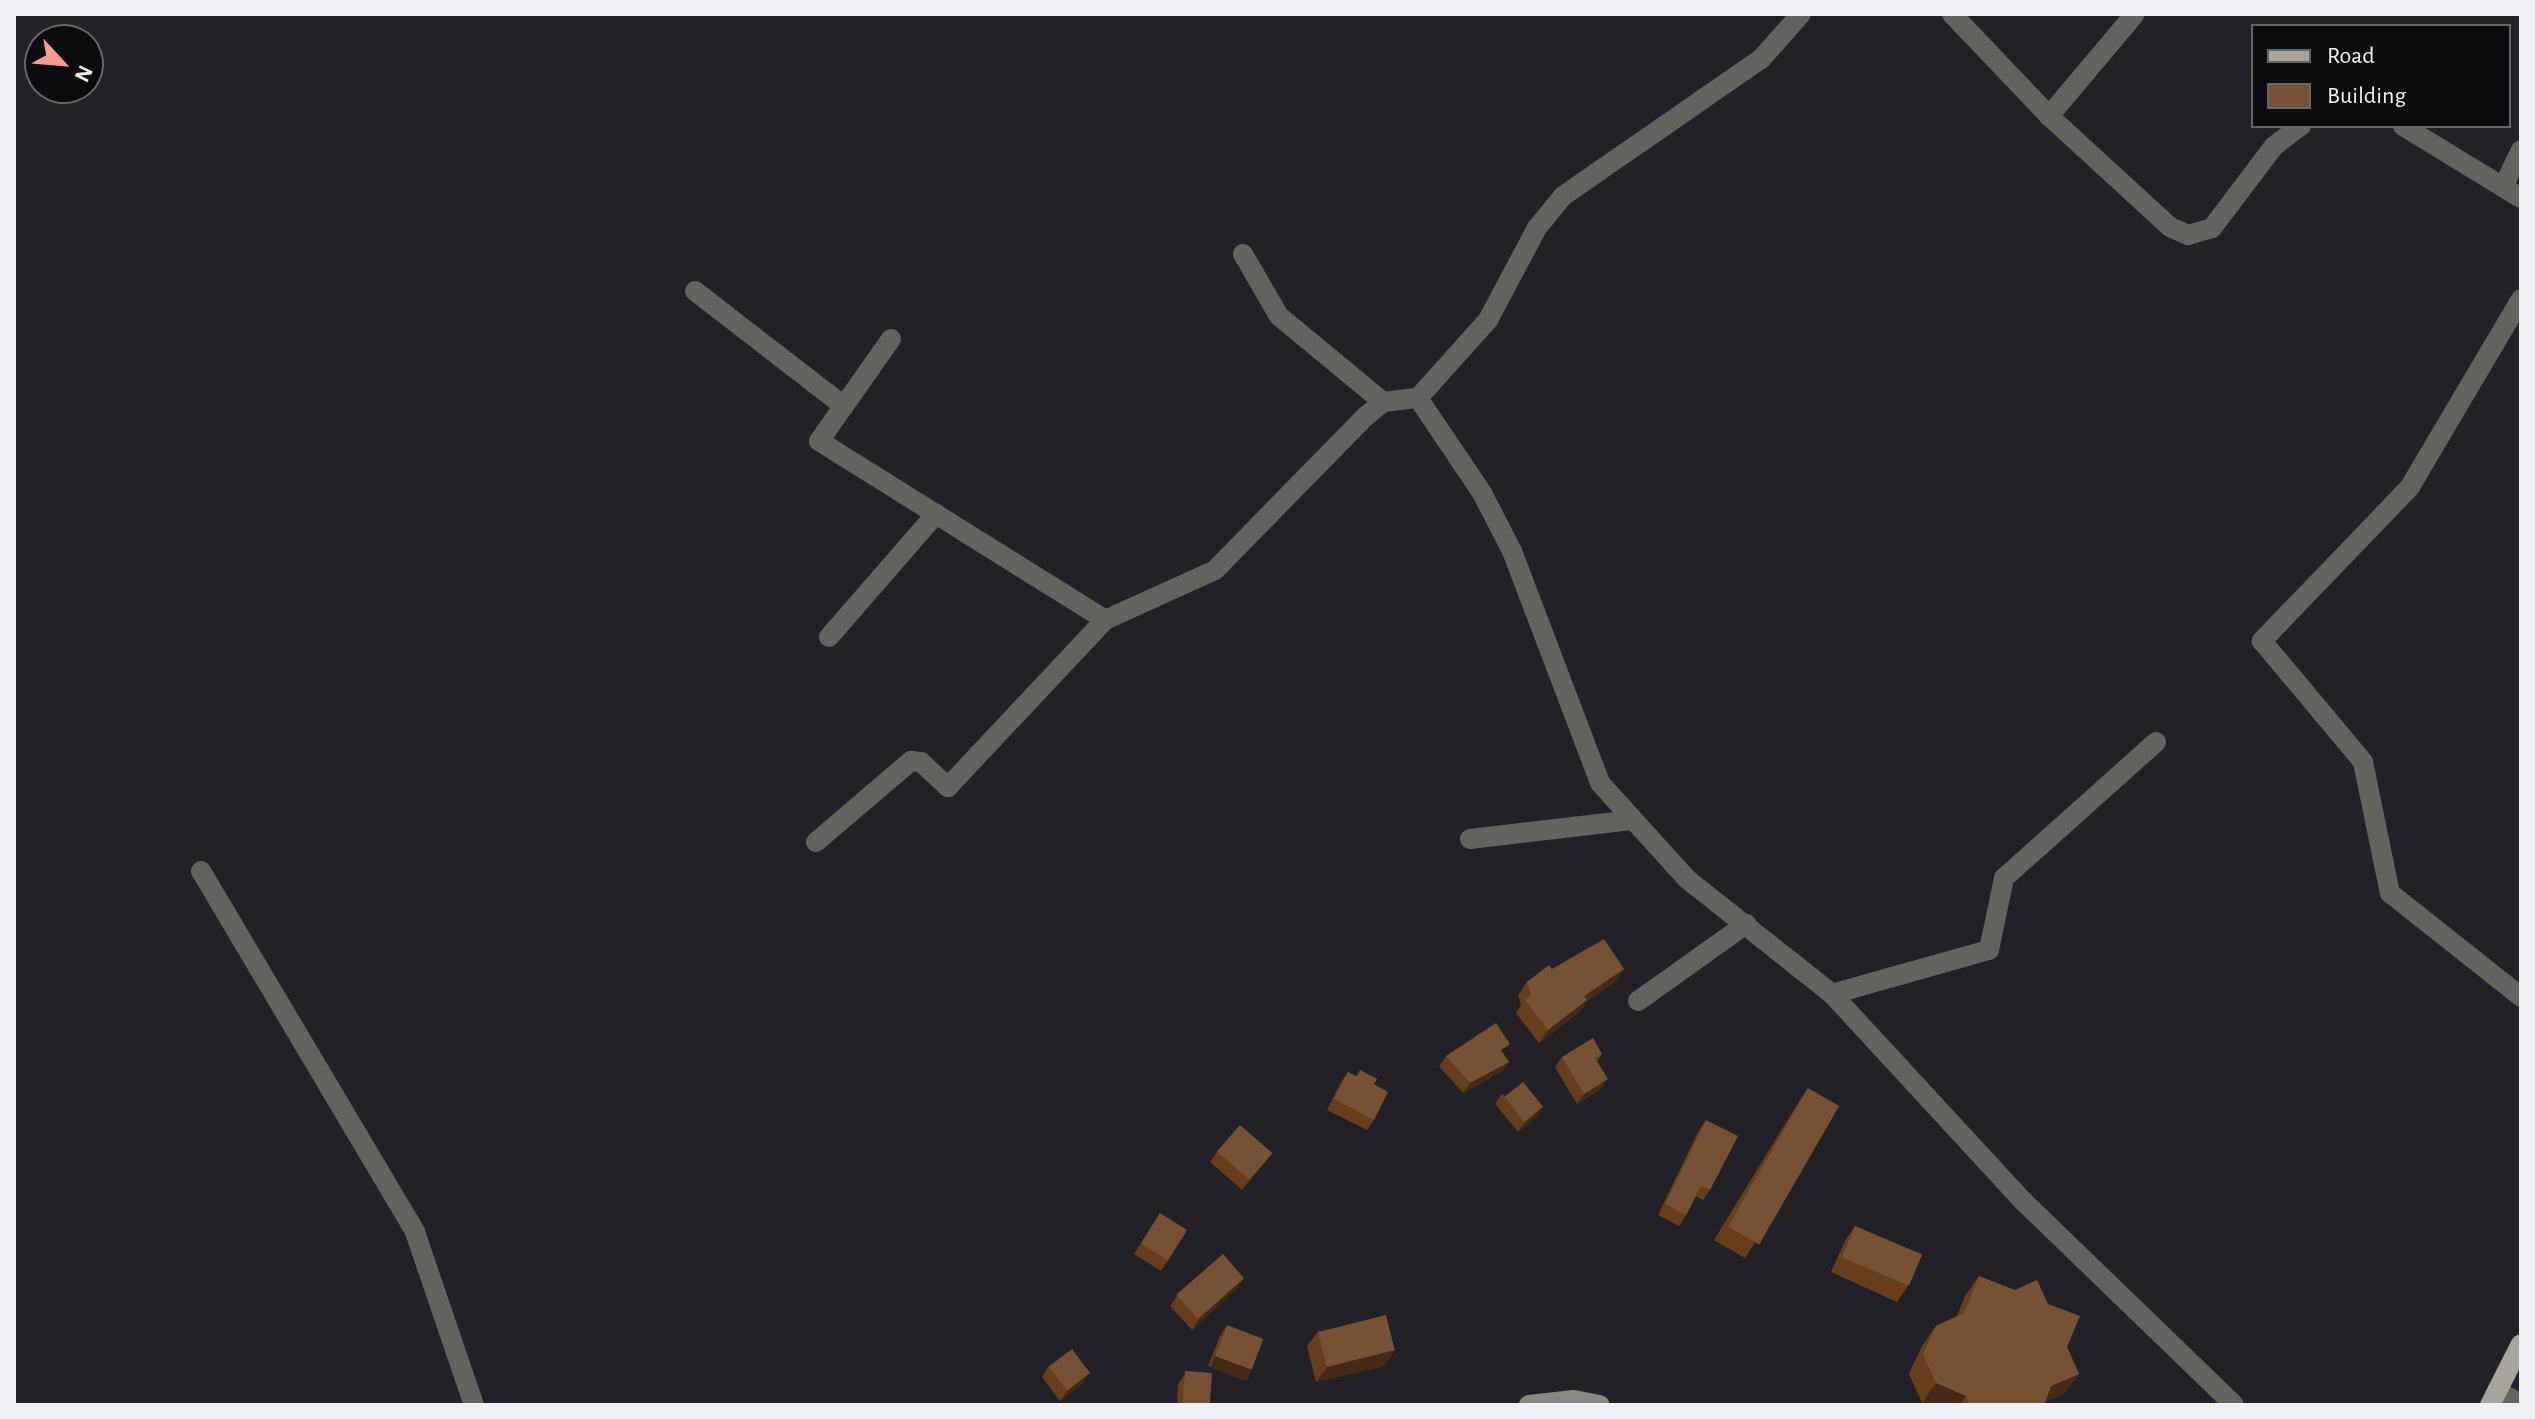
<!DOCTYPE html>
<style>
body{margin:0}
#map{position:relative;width:2535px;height:1419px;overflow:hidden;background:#222128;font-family:"Alegreya Sans",sans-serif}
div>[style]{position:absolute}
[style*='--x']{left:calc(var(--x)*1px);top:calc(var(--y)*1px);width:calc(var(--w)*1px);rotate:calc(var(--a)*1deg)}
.street>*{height:20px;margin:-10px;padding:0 10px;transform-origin:10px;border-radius:10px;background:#64635f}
.secondary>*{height:20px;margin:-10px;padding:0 10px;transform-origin:10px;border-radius:10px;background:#898882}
.primary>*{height:20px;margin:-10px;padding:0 10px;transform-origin:10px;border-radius:10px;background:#a6a49d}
.wall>*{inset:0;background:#673d1c}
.shaded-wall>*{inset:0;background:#452a17;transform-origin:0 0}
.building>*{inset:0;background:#765133;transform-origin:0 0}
span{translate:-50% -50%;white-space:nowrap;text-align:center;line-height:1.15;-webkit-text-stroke:6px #0c0b0e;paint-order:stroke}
.frame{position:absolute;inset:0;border:16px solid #f0f0f4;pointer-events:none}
.legend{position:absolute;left:2251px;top:24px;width:260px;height:104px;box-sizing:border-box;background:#0c0b0e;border:2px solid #67676a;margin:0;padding:10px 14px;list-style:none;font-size:24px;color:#f0f0f4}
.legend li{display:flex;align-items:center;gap:16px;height:40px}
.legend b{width:40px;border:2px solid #67676a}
.north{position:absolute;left:24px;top:24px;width:80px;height:80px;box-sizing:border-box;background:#0c0b0e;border:2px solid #67676a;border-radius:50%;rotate:116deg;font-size:22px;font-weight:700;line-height:32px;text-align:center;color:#f0f0f4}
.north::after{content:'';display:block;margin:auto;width:28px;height:36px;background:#f59c90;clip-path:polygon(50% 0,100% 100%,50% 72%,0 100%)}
</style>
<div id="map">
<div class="street">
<i style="--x:1952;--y:14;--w:141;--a:46.4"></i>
<i style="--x:2049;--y:116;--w:164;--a:42.5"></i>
<i style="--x:2170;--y:227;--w:20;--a:24"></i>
<i style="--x:2188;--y:235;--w:25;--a:-16"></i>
<i style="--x:2212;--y:228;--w:103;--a:-52.9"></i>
<i style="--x:2274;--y:146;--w:34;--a:-37"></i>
<i style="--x:2049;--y:116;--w:133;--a:-49.9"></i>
<i style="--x:2403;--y:126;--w:138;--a:31.4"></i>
<i style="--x:2503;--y:187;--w:41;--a:-64.1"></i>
<i style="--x:1243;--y:254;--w:72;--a:59.9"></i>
<i style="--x:1279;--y:316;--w:135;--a:39.6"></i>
<i style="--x:695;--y:291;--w:188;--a:37.7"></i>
<i style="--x:2521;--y:299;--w:218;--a:120.6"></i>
<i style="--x:2410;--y:487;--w:214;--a:133.9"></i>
<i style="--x:2262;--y:641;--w:158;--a:50.1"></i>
<i style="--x:2363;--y:762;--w:134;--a:78.4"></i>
<i style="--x:2390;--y:893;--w:167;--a:38.4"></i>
<i style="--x:891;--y:339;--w:125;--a:125.2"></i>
<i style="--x:819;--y:441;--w:337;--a:32"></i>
<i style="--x:1418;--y:398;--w:115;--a:56"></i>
<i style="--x:1482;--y:493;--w:65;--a:62.7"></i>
<i style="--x:1512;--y:551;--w:248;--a:69.2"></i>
<i style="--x:1600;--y:783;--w:130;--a:47.8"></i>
<i style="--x:1687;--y:879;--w:185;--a:38.4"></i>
<i style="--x:1832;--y:994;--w:282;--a:47.3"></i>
<i style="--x:2023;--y:1201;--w:293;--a:44"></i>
<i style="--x:829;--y:637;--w:163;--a:-49"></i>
<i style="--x:1470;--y:839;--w:162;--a:-6.7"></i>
<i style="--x:816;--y:842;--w:125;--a:-40.5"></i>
<i style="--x:911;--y:761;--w:10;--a:6"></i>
<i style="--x:921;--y:762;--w:37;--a:43"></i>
<i style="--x:948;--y:787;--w:229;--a:-46.8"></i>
<i style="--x:1105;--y:620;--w:121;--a:-24.4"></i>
<i style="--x:1215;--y:570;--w:216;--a:-45.6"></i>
<i style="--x:1366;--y:416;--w:22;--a:-39"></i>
<i style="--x:1383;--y:402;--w:35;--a:-7"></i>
<i style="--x:1418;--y:398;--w:105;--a:-48.1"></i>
<i style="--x:1488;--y:320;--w:104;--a:-62"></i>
<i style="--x:1537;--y:228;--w:41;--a:-50.9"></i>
<i style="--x:1563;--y:196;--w:241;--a:-34.7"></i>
<i style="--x:1761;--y:59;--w:60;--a:-48.4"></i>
<i style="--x:201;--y:871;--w:420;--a:59.3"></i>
<i style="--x:415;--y:1232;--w:183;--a:71.2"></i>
<i style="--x:1832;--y:994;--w:163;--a:-15.7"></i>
<i style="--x:1989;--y:950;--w:74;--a:-78.2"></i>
<i style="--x:2004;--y:878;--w:204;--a:-41.8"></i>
<i style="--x:1638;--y:1001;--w:133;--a:-35.5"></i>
<i style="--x:2497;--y:1391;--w:27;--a:28"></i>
</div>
<div class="secondary">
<i style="--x:1529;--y:1405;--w:45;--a:-6.3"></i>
<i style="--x:1574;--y:1400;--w:26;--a:11"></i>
</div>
<div class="primary">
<i style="--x:2490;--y:1405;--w:68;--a:-63.1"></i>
</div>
<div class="wall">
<i style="clip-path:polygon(1552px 969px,1624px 969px,1615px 982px,1587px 1001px,1578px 1013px,1539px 1043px,1516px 1013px,1521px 1005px,1518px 995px,1527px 982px)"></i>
<i style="clip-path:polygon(1503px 1054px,1509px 1062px,1501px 1072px,1463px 1093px,1439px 1066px,1446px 1056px)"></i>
<i style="clip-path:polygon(1602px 1054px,1597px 1061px,1601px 1089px,1577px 1104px,1555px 1067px,1562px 1057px)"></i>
<i style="clip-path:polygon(1360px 1070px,1374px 1084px,1374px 1120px,1367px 1130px,1327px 1110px,1341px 1082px,1348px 1072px,1356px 1076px)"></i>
<i style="clip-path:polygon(1808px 1088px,1755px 1243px,1745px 1258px,1714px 1240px,1798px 1103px)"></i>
<i style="clip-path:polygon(1502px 1094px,1536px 1117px,1518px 1132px,1495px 1104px)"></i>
<i style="clip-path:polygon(1706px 1120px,1710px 1190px,1703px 1200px,1696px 1196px,1686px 1215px,1679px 1226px,1658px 1215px,1699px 1130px)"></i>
<i style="clip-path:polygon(1217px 1152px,1272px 1153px,1242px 1190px,1210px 1162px)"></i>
<i style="clip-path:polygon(1160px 1213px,1168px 1260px,1161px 1271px,1134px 1254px)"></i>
<i style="clip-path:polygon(1855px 1226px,1908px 1286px,1897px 1302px,1831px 1272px,1845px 1241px)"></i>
<i style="clip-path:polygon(1979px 1276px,2067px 1347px,2079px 1374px,2065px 1393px,2045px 1402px,2044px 1405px,1927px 1405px,1922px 1403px,1909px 1374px,1922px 1346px,1936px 1326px,1957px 1316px,1965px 1296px)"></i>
<i style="clip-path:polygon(1244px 1278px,1237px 1288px,1192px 1330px,1170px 1306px,1177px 1296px)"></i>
<i style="clip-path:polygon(1227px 1325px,1244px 1380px,1208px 1366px,1220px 1336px)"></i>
<i style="clip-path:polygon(1318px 1331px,1395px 1350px,1384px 1366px,1316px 1382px,1307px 1346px)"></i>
<i style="clip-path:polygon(1049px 1366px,1083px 1383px,1060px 1401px,1042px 1377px)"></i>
<i style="clip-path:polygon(1185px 1374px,1210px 1405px,1177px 1405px,1178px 1384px)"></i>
</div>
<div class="shaded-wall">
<i style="clip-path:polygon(1624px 969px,1615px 982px,1587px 1001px,1578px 1013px,1539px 1043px,1548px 1030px,1584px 996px)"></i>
<i style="clip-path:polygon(1509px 1062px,1501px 1072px,1463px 1093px,1470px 1083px)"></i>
<i style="clip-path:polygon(1608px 1079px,1601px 1089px,1577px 1104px,1584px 1094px)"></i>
<i style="clip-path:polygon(1543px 1107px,1536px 1117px,1518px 1132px,1525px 1122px)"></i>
<i style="clip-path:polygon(1272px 1153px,1265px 1163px,1242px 1190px,1249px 1180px)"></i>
<i style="clip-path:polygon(1244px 1278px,1237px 1288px,1192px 1330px,1199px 1319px)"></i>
<i style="clip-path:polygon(1395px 1350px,1384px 1366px,1316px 1382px,1327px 1367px)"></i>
<i style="left:1215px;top:1356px;width:39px;height:12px;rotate:21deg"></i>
<i style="clip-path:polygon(1090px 1373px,1083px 1383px,1060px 1401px,1067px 1391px)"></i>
<i style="clip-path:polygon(2079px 1374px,2065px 1393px,2039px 1405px,2051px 1386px)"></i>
<i style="clip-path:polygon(1936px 1383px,1966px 1396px,1960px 1405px,1927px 1405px,1922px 1403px)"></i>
</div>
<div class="building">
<i style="clip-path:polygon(1604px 939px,1624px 969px,1584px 996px,1587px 1000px,1548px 1030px,1525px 1000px,1531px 995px,1527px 982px,1549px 965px,1552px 969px)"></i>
<i style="clip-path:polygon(1496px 1023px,1510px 1044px,1501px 1050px,1509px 1062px,1470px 1083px,1446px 1056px)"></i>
<i style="clip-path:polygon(1593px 1038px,1602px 1054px,1595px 1058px,1608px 1079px,1584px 1094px,1562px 1057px)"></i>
<i style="clip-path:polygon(1360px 1070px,1377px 1079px,1374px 1084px,1388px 1092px,1374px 1120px,1334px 1099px,1348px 1072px,1357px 1077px)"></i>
<i style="left:1523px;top:1082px;width:32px;height:24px;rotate:51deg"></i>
<i style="left:1808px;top:1088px;width:36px;height:160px;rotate:30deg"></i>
<i style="clip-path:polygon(1706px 1120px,1738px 1136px,1710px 1190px,1701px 1186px,1686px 1215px,1665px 1204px)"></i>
<i style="left:1240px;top:1125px;width:43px;height:35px;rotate:41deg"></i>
<i style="left:1160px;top:1213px;width:32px;height:36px;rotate:32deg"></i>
<i style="left:1855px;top:1226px;width:73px;height:34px;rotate:23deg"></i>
<i style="left:1223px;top:1254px;width:32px;height:62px;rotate:49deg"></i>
<i style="clip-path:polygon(1979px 1276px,2015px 1290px,2037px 1280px,2048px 1304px,2080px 1316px,2067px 1347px,2079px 1374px,2051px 1386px,2044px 1405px,1970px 1405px,1966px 1396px,1936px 1383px,1923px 1354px,1936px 1326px,1964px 1313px)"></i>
<i style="left:1386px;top:1315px;width:36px;height:70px;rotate:76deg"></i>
<i style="left:1227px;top:1325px;width:39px;height:33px;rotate:21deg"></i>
<i style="left:1072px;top:1349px;width:30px;height:29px;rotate:53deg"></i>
<i style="left:1212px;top:1373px;width:32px;height:27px;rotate:94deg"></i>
</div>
<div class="frame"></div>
<ul class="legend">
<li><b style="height:10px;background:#a6a49d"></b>Road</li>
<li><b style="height:22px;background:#765133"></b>Building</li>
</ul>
<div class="north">N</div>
</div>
